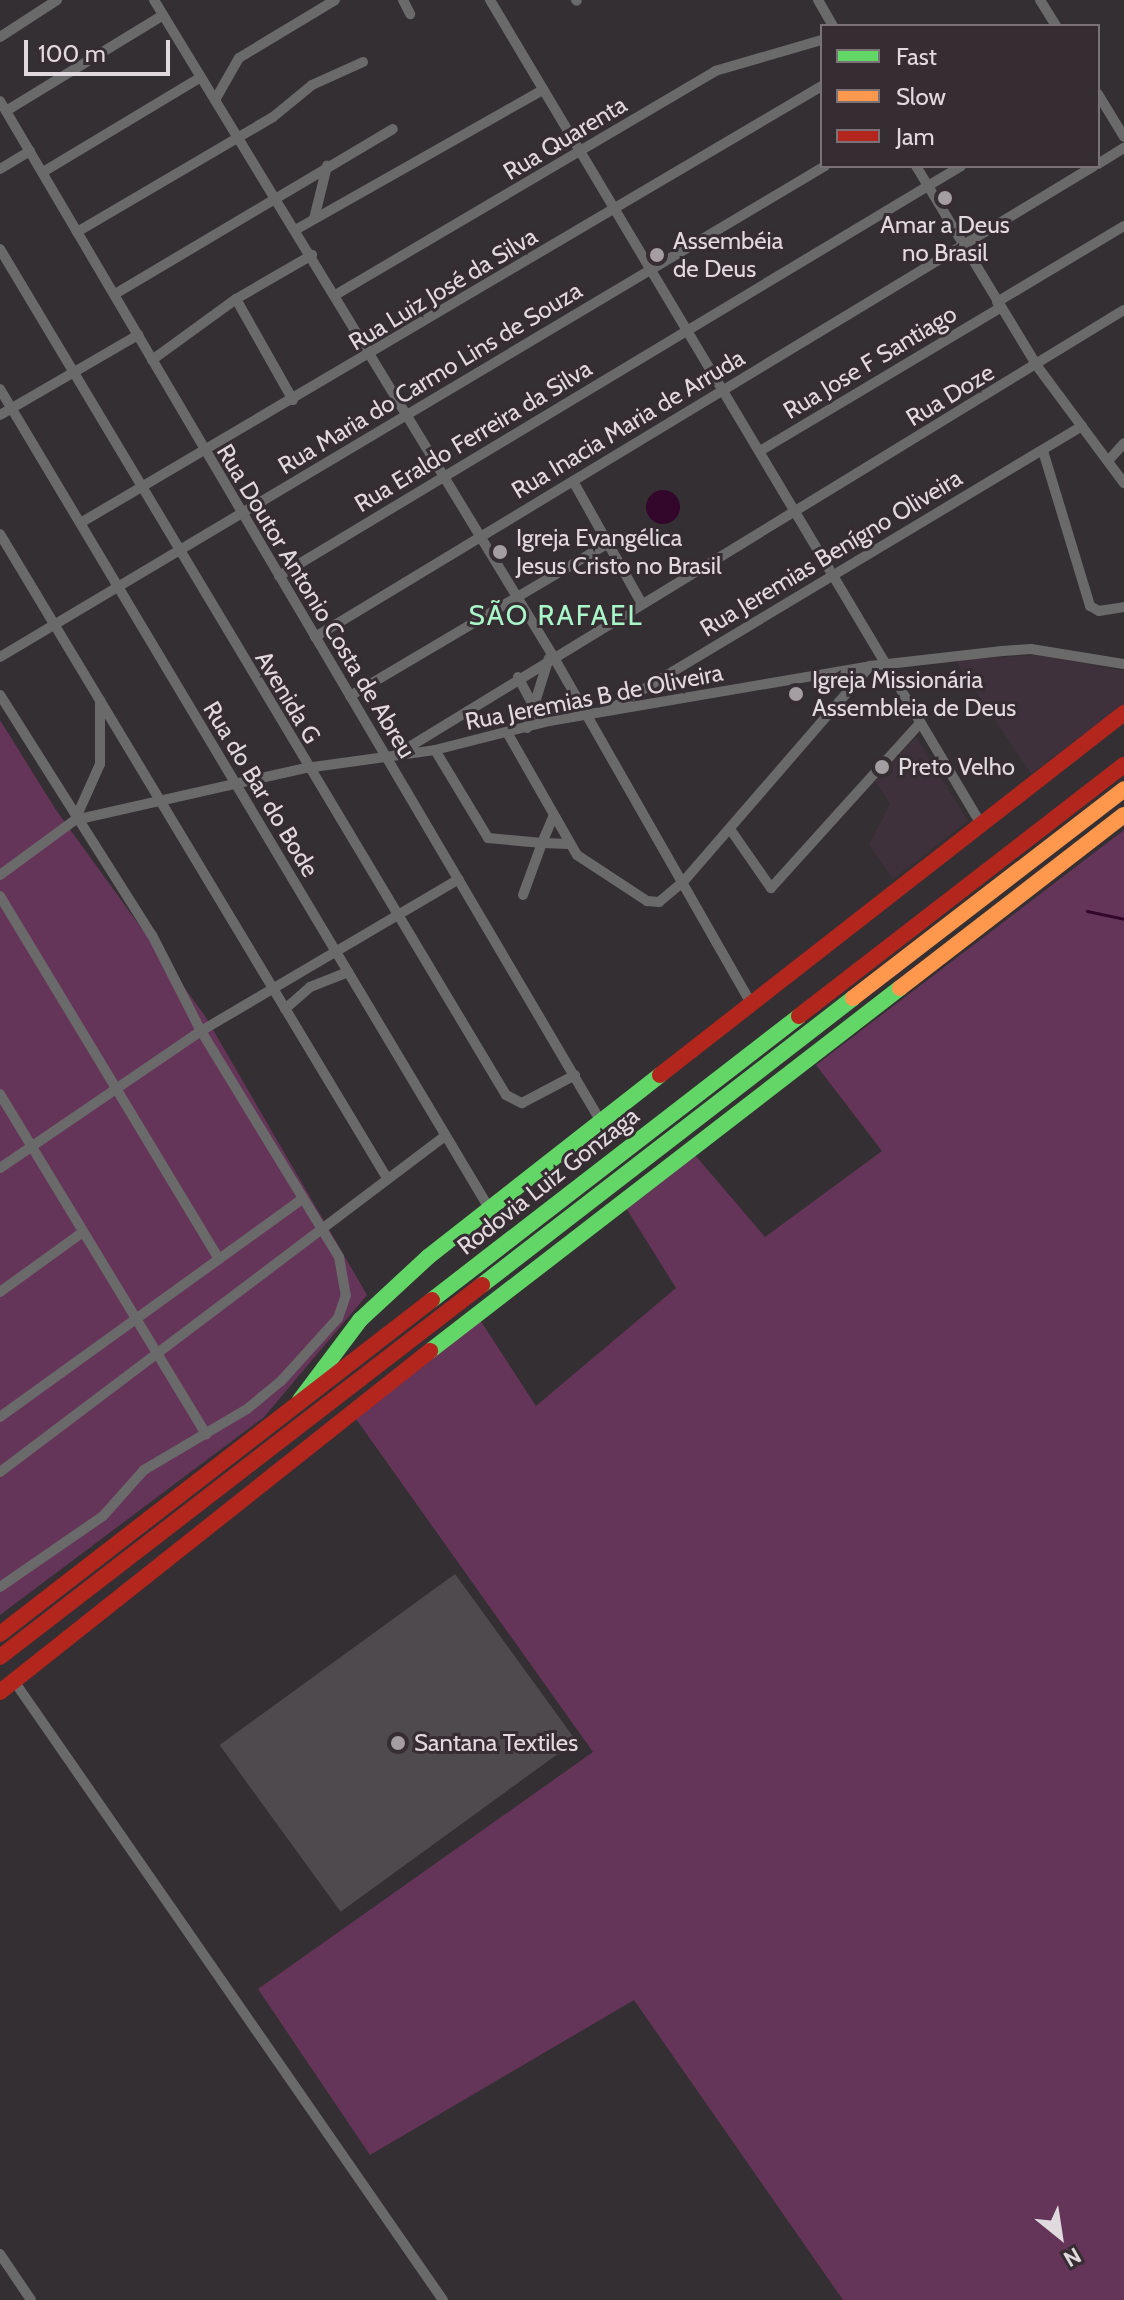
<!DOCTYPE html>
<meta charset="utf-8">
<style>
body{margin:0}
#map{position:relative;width:1124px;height:2300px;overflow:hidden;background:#342f32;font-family:Cabin,sans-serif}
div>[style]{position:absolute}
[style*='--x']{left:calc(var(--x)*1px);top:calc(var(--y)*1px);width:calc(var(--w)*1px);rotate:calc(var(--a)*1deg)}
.built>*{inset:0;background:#3e313b}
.green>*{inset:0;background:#643558}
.water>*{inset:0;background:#33062b}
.round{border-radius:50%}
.stream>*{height:3px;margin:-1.5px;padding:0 1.5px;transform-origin:1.5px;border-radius:1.5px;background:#33062b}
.building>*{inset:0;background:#4f4a4d;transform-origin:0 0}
.street>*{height:10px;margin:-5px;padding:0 5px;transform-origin:5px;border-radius:5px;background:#6b6a6b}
.fast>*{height:16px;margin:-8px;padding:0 8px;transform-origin:8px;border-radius:8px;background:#63d668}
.slow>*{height:16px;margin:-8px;padding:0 8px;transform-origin:8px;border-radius:8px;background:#ff974d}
.jam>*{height:16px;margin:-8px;padding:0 8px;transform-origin:8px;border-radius:8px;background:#b3261e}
.dots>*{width:22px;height:22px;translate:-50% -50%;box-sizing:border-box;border:4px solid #362d33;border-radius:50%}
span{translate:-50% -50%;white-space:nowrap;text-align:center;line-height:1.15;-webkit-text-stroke:6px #362d33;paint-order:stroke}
.street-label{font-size:24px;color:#e0dade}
.poi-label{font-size:24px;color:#e0dade}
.left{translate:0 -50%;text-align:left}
.quarter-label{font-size:28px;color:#a9f6c8;letter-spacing:2px}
.legend{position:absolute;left:820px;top:24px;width:280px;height:144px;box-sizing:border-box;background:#362d33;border:2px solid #7a7277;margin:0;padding:10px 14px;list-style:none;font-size:24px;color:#e0dade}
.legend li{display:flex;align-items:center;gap:16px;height:40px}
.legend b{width:40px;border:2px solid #7a7277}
.north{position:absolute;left:1020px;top:2196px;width:80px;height:80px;-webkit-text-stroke:6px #362d33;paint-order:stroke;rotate:150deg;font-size:22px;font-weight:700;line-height:32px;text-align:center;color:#e0dade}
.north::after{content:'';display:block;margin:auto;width:28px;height:36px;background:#e0dade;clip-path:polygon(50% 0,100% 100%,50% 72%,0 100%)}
.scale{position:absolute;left:24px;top:40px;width:146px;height:36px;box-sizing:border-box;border:4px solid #e0dade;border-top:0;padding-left:10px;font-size:24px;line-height:28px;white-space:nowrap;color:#e0dade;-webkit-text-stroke:6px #362d33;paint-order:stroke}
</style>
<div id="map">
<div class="built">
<i style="clip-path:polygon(1038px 655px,1124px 671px,1124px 704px,1031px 774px,955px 660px)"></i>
<i style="clip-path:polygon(916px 737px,968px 821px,893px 879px,869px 845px,890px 804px,875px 781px)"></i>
</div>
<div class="green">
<i style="clip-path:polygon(0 720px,56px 810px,205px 1016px,367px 1295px,264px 1417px,0 1615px)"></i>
<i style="clip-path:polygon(1124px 830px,1124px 2300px,843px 2300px,634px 2000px,370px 2155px,258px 1989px,593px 1752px,356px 1419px,480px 1320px,536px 1406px,676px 1288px,626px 1208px,695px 1155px,765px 1237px,882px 1151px,816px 1065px)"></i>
</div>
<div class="water">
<i class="round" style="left:646px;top:490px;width:34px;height:34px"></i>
</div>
<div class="stream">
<i style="--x:1087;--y:911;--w:38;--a:12"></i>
</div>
<div class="building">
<i style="left:455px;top:1574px;width:206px;height:291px;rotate:54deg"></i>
</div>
<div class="street">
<i style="--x:154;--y:0;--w:768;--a:58.69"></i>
<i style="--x:553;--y:656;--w:400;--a:60.3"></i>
<i style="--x:403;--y:0;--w:16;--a:63"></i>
<i style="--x:490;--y:0;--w:959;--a:59.21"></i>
<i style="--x:576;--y:0;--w:1;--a:45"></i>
<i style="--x:818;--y:0;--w:30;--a:60"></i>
<i style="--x:1040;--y:0;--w:31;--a:58"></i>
<i style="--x:0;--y:37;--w:68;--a:-33"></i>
<i style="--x:1098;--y:94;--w:50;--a:58.8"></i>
<i style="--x:215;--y:100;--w:48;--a:-60.3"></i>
<i style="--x:239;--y:58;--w:112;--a:-31.1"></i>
<i style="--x:0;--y:101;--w:1183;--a:59.51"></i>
<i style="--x:6;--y:111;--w:184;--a:-31.4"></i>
<i style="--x:1098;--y:164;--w:31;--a:-32"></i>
<i style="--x:916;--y:166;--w:234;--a:58.8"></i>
<i style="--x:1037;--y:366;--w:146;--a:53.4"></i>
<i style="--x:0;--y:169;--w:35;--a:-31"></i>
<i style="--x:43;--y:172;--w:184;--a:-31"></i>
<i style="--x:314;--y:219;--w:55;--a:-76.2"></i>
<i style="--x:297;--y:229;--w:283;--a:-29.5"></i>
<i style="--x:77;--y:232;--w:227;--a:-30.4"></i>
<i style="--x:273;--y:117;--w:50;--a:-39.4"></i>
<i style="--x:312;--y:85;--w:56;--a:-24.3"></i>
<i style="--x:0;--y:249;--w:986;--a:59.12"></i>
<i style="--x:506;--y:1095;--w:18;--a:27"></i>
<i style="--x:522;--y:1103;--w:60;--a:-27.8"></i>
<i style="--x:115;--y:294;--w:323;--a:-30.7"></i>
<i style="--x:337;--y:294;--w:439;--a:-30.5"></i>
<i style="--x:715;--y:71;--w:111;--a:-16.2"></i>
<i style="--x:236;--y:299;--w:116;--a:60.6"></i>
<i style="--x:997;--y:302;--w:148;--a:-30.9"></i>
<i style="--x:152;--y:360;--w:104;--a:-36"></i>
<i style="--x:236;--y:299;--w:88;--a:-30.1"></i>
<i style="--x:0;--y:389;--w:954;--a:59.16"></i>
<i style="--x:0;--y:415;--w:160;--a:-30.1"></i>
<i style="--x:760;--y:451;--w:279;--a:-30.8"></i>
<i style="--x:1043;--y:451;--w:162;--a:73.1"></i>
<i style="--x:1090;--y:606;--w:10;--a:29"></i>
<i style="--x:1099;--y:611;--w:25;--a:-9"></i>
<i style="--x:1108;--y:461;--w:24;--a:-48"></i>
<i style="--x:573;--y:481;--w:141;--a:60.7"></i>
<i style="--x:82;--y:522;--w:859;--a:-30.51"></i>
<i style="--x:0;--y:534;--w:751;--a:59"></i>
<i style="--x:279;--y:576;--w:796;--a:-31.01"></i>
<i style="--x:315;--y:637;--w:910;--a:-31.16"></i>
<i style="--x:0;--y:657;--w:960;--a:-30.76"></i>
<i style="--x:518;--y:677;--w:34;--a:62"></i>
<i style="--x:0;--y:695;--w:284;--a:57.7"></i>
<i style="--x:152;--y:935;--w:108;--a:63"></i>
<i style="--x:201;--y:1031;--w:265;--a:58.6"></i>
<i style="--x:339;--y:1257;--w:39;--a:80"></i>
<i style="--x:346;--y:1295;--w:24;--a:109"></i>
<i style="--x:338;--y:1318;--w:85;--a:132.1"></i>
<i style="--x:281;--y:1381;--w:44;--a:140.5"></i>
<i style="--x:247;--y:1409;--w:120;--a:149.4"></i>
<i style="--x:144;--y:1470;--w:62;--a:131.7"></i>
<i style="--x:103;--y:1516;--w:125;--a:145.4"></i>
<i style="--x:350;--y:696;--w:299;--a:-30.6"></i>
<i style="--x:607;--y:711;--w:554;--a:-30.96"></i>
<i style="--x:527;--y:728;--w:73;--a:-72.6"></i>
<i style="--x:508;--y:734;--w:139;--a:60.3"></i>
<i style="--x:577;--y:855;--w:84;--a:33.3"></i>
<i style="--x:647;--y:901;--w:12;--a:5"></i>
<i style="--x:659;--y:902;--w:31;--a:-40"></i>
<i style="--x:683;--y:882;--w:286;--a:-49.1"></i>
<i style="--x:435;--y:750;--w:103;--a:58.9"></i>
<i style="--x:488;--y:838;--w:54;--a:5.3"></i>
<i style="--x:542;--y:843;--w:30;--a:-67"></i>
<i style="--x:396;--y:755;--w:853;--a:-31.44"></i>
<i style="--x:75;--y:820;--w:61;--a:-65.9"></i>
<i style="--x:100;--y:764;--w:64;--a:-90"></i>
<i style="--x:730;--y:829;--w:72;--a:55.2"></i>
<i style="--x:771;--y:888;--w:222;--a:-47.9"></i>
<i style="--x:0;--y:875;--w:93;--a:-36.3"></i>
<i style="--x:75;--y:820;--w:237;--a:-12.7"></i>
<i style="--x:306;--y:768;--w:130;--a:-7.9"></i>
<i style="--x:435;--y:750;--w:118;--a:-14.3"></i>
<i style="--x:549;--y:721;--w:326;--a:-9.7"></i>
<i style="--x:870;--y:666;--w:133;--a:-6.5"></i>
<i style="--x:1002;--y:651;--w:29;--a:-4"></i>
<i style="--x:1031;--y:649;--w:94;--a:9.2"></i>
<i style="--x:523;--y:895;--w:55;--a:-69.9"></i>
<i style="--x:542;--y:843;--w:28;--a:2"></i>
<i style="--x:0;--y:896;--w:424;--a:58.9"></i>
<i style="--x:285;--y:1009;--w:33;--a:-41"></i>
<i style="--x:310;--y:987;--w:41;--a:-21.5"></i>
<i style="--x:0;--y:1094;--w:398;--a:58.8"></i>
<i style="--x:0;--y:1168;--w:243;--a:-34.3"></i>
<i style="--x:201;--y:1031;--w:299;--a:-30.5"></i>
<i style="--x:0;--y:1292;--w:102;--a:-35.9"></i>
<i style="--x:0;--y:1417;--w:372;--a:-35.8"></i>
<i style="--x:0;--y:1472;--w:558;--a:-37.05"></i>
<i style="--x:14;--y:1681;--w:753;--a:55.28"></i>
<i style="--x:0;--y:2254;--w:55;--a:56"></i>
</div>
<div class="fast">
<i style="--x:482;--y:1285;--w:469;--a:-37.7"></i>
<i style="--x:432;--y:1300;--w:464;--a:-37.7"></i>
<i style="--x:430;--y:1351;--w:594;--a:-37.68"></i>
<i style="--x:300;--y:1400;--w:100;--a:-53.1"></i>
<i style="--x:360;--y:1320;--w:93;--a:-42.8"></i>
<i style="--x:428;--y:1257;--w:295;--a:-38.1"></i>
</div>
<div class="slow">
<i style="--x:900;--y:988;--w:283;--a:-37.7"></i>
<i style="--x:853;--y:998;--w:342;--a:-37.6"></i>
</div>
<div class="jam">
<i style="--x:799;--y:1016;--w:411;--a:-37.7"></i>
<i style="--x:660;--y:1075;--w:589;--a:-37.96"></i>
<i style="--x:0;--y:1634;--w:546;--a:-37.71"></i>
<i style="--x:0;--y:1657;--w:609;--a:-37.66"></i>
<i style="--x:0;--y:1692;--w:549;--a:-38.42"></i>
</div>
<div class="dots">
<i style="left:945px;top:198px;background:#a49ea2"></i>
<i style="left:657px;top:255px;background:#a49ea2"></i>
<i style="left:500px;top:552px;background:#a49ea2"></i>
<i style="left:796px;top:694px;background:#a49ea2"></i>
<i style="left:882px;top:767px;background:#a49ea2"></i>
<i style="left:398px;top:1743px;background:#a49ea2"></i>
</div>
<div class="street-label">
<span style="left:565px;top:138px;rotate:-31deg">Rua Quarenta</span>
<span style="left:443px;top:289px;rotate:-31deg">Rua Luiz José da Silva</span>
<span style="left:870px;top:362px;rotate:-31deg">Rua Jose F Santiago</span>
<span style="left:430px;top:378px;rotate:-31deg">Rua Maria do Carmo Lins de Souza</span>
<span style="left:950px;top:395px;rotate:-31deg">Rua Doze</span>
<span style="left:628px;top:424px;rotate:-31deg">Rua Inacia Maria de Arruda</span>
<span style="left:473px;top:436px;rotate:-31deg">Rua Eraldo Ferreira da Silva</span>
<span style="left:831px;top:553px;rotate:-31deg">Rua Jeremias Benígno Oliveira</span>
<span style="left:316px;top:601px;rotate:59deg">Rua Doutor Antonio Costa de Abreu</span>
<span style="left:288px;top:697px;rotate:59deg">Avenida G</span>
<span style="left:594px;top:697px;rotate:-11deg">Rua Jeremias B de Oliveira</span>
<span style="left:261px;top:789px;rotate:59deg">Rua do Bar do Bode</span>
<span style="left:548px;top:1181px;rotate:-38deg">Rodovia Luiz Gonzaga</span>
</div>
<div class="poi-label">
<span style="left:945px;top:239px">Amar a Deus<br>no Brasil</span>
<span class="left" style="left:673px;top:255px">Assembéia<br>de Deus</span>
<span class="left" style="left:516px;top:552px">Igreja Evangélica<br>Jesus Cristo no Brasil</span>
<span class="left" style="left:812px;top:694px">Igreja Missionária<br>Assembleia de Deus</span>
<span class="left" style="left:898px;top:767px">Preto Velho</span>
<span class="left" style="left:414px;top:1743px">Santana Textiles</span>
</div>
<div class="quarter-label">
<span style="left:556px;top:615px">SÃO RAFAEL</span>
</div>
<ul class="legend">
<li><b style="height:10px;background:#63d668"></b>Fast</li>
<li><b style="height:10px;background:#ff974d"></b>Slow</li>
<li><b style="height:10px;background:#b3261e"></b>Jam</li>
</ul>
<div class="north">N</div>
<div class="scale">100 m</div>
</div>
